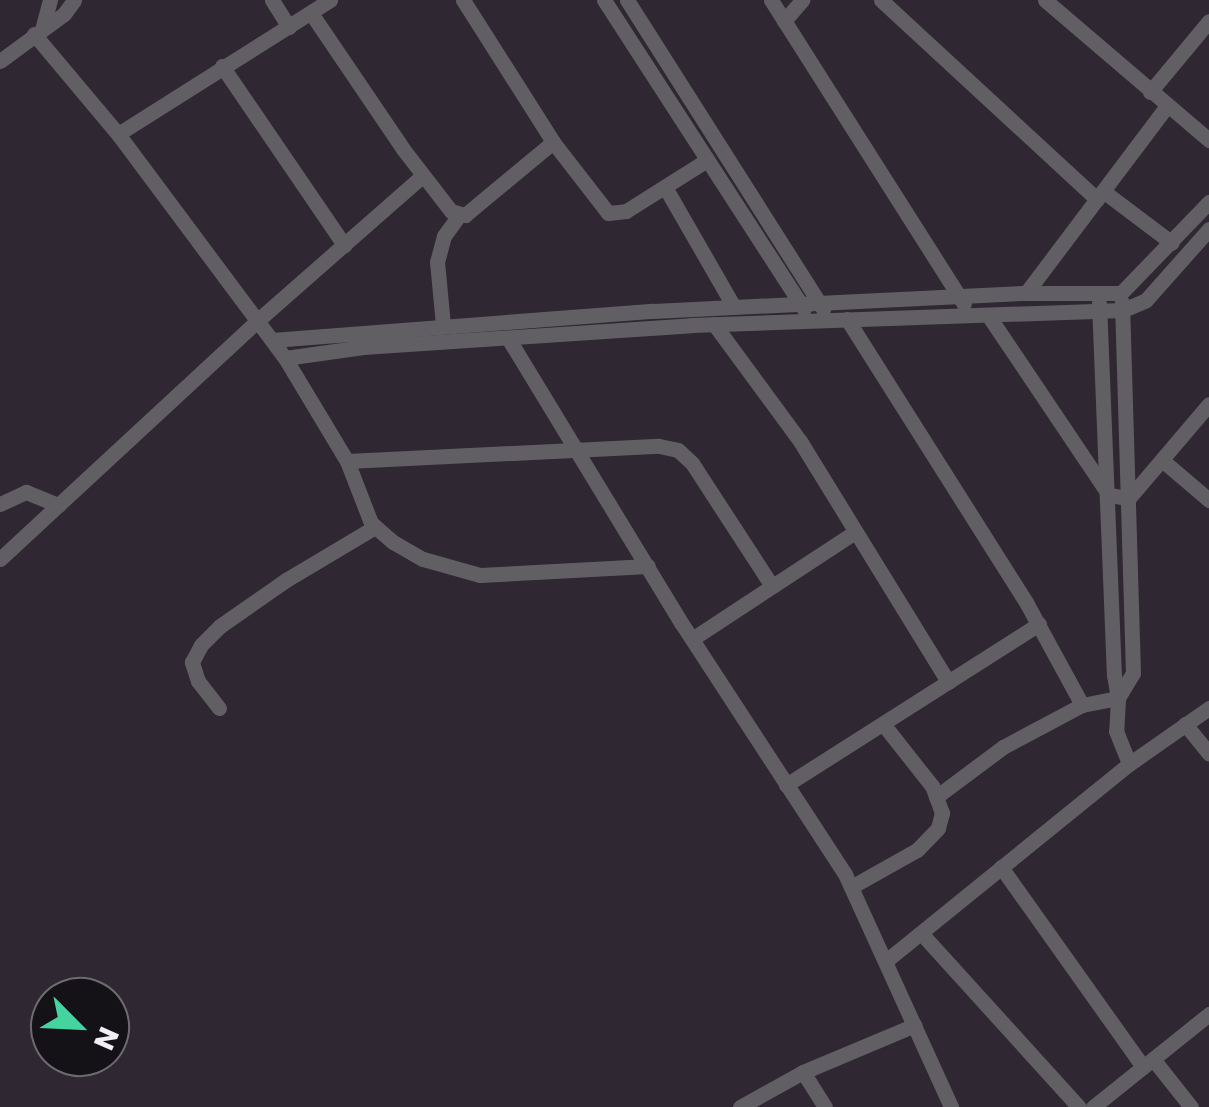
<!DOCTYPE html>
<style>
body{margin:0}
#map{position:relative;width:1209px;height:1107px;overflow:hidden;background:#2f2732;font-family:Poppins,sans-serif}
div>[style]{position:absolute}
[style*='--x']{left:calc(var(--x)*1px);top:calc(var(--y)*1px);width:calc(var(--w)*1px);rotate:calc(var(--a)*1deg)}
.street>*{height:15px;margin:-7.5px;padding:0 7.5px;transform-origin:7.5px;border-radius:7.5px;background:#625f64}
span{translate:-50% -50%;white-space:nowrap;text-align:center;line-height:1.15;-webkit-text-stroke:10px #151217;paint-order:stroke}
.north{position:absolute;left:30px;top:977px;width:100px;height:100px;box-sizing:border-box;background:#151217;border:2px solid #6d6a70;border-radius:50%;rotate:114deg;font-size:28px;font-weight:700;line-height:40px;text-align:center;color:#f2eef5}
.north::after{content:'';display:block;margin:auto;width:35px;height:45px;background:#45d49f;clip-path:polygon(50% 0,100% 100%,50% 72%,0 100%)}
</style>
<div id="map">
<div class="street">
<i style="--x:272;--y:0;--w:32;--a:58"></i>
<i style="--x:463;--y:0;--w:168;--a:57.6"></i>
<i style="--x:604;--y:0;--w:368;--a:57.1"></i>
<i style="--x:627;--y:0;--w:366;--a:57.6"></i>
<i style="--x:771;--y:0;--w:360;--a:57.6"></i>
<i style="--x:881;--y:0;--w:294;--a:42.7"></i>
<i style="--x:1045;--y:0;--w:216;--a:40.5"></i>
<i style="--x:311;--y:13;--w:164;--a:55.9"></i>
<i style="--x:403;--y:149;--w:78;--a:52.3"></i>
<i style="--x:451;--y:211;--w:15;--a:16"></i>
<i style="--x:465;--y:215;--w:114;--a:-39.7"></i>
<i style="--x:553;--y:142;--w:90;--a:52.2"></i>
<i style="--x:608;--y:213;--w:18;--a:-6"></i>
<i style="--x:626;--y:211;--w:96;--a:-32.2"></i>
<i style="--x:784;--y:21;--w:28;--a:-49"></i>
<i style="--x:43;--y:26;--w:27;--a:-75"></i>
<i style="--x:34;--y:34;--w:131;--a:50"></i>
<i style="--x:118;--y:134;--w:279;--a:53.3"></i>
<i style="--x:285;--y:358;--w:120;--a:59"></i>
<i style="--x:347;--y:461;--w:66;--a:68.8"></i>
<i style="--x:371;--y:523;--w:29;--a:41"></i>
<i style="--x:393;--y:542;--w:34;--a:30"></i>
<i style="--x:423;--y:559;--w:59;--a:15.7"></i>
<i style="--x:480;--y:575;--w:168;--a:-3.1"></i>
<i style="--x:0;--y:61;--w:79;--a:-36.3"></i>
<i style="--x:64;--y:14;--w:17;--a:-54"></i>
<i style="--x:222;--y:66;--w:217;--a:55.7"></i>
<i style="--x:1150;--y:92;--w:92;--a:-50.3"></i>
<i style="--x:118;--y:134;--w:251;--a:-32.3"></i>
<i style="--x:665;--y:187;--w:138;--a:60.1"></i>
<i style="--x:1103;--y:191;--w:86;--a:37"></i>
<i style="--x:1026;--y:293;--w:234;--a:-53"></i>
<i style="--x:1099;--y:303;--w:372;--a:87.7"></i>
<i style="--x:1114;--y:675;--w:23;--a:80"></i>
<i style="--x:1118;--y:698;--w:33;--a:93"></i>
<i style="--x:1116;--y:731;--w:35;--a:68"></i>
<i style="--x:988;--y:315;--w:217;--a:56.1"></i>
<i style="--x:1109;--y:495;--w:20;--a:9"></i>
<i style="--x:1129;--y:498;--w:123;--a:-49.6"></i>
<i style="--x:847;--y:319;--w:337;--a:57.7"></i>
<i style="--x:1027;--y:604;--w:115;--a:61.4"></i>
<i style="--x:1082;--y:705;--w:37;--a:-11"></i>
<i style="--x:1118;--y:698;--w:29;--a:-59"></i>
<i style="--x:1133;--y:673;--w:371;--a:-91.7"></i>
<i style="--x:714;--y:324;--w:145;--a:53.7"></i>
<i style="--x:800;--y:441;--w:283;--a:58.4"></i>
<i style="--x:443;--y:325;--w:63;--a:-95.4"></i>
<i style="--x:437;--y:262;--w:27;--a:-75"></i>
<i style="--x:444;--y:236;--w:27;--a:-54"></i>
<i style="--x:508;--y:338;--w:335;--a:58.7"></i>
<i style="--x:682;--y:624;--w:298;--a:56.9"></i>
<i style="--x:845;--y:874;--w:256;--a:65.5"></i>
<i style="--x:272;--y:340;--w:382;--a:-4.4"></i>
<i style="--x:653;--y:311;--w:373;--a:-2.8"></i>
<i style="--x:1026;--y:293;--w:95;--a:0"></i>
<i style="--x:1121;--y:293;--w:127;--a:-46"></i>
<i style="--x:285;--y:358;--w:79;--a:-8"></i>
<i style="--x:363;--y:347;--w:329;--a:-3.8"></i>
<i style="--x:691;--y:325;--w:432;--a:-2"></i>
<i style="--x:1123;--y:310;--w:25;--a:-23"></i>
<i style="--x:1146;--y:300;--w:95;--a:-48.4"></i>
<i style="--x:1162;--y:460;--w:62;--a:40.4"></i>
<i style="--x:347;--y:461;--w:312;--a:-2.8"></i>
<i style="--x:659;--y:446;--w:19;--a:12"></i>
<i style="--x:678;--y:450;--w:19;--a:43"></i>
<i style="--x:692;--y:463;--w:147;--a:57"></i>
<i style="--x:0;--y:504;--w:29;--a:-25"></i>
<i style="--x:26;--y:492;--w:35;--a:22"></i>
<i style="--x:0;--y:559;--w:350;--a:-42.8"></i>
<i style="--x:257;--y:321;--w:220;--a:-41.3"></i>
<i style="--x:692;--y:639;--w:195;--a:-33.3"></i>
<i style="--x:219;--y:708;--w:34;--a:-128"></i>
<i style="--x:198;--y:681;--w:20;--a:-108"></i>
<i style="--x:192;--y:662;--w:19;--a:-62"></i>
<i style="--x:201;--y:645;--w:27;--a:-45"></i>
<i style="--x:220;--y:626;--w:80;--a:-34.9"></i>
<i style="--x:286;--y:580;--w:104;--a:-30.8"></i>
<i style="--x:1185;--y:724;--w:38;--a:51"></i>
<i style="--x:786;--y:785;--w:300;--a:-32.5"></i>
<i style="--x:936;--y:797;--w:84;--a:-36.7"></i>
<i style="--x:1003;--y:747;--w:89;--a:-28"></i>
<i style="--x:1001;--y:867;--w:245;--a:54.6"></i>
<i style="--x:851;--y:887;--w:76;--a:-29.3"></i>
<i style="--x:917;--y:850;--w:30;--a:-46"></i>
<i style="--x:938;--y:828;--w:16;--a:-75"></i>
<i style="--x:942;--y:813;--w:29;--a:-110"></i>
<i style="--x:932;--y:786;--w:79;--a:-128.3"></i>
<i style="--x:921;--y:933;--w:235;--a:47.8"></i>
<i style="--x:887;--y:960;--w:311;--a:-39"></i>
<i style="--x:1129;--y:764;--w:98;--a:-35"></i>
<i style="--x:1153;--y:1059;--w:61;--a:51.6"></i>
<i style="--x:803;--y:1072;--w:41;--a:57.8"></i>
<i style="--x:740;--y:1107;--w:72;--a:-29.1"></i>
<i style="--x:803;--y:1072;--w:121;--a:-22.8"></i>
<i style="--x:1093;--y:1107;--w:149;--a:-38.7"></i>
</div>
<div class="north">N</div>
</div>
